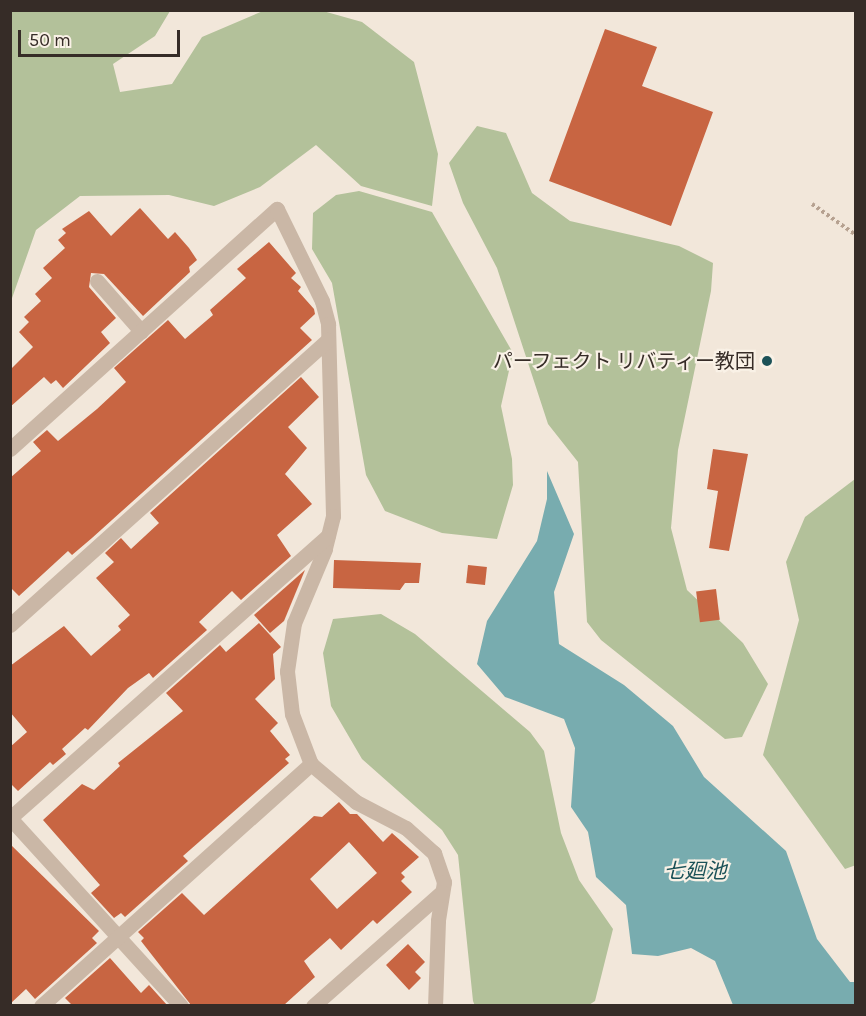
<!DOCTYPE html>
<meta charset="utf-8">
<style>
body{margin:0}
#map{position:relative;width:866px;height:1016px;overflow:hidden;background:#f2e7da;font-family:Karla,"Noto Sans JP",sans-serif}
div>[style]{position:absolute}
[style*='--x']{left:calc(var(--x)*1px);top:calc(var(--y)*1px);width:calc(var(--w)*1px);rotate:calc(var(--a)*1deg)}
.green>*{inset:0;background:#b3c19a}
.water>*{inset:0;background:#78acaf}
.building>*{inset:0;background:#c86542;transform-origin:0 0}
.path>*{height:4px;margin-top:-2px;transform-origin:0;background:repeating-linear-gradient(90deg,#b6a190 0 3px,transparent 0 6px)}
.minor>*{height:15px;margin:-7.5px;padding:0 7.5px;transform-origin:7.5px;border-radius:7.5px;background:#cab7a6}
.dots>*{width:16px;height:16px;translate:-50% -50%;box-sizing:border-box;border:3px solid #f9f1e6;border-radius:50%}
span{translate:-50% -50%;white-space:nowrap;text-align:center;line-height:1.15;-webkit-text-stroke:4.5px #f9f1e6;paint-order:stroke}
.poi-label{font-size:20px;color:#362c27}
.right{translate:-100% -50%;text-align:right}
.water-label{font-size:21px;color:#1c5258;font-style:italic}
.frame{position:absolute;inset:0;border:12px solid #362c27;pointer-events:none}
.scale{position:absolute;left:18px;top:30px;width:162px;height:27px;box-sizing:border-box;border:3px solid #362c27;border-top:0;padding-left:8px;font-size:18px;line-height:21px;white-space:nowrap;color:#362c27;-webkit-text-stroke:4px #f9f1e6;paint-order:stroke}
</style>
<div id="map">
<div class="green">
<i style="clip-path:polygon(11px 10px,170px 11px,155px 36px,113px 64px,120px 92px,172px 84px,202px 37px,263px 11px,323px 11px,362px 22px,414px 62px,438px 154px,432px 206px,361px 186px,316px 145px,260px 187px,214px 206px,169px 195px,80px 196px,36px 230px,11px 301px)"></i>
<i style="clip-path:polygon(477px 126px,506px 133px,532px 193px,570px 221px,679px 246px,713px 263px,711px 291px,678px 450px,671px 528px,687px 590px,743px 643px,768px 684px,742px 737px,725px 739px,601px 640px,587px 622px,578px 462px,548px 424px,497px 268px,463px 203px,449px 163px)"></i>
<i style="clip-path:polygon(359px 191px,432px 212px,513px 353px,501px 406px,512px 459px,513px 485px,497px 539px,442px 533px,385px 511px,366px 475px,332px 283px,312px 249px,313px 213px,336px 195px)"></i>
<i style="clip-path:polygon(855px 479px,856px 865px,845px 869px,763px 755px,799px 620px,786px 562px,805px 517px)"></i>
<i style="clip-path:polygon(381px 614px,415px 634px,530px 732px,544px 751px,561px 833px,579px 880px,613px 929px,595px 1001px,589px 1005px,475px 1006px,473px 1001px,458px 855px,442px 830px,362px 759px,331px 706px,323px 653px,333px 619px)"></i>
</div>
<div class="water">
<i style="clip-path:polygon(547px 471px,574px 534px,554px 592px,559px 644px,624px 685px,673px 726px,704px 777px,786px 851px,817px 939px,850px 982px,855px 982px,855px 1005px,733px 1005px,715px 961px,691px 948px,658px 956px,632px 954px,626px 905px,596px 877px,588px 832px,571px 807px,575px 748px,564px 719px,505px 697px,477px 664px,487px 621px,537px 541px,547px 499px)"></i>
</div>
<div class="building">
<i style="clip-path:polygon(605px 29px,657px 47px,642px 86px,713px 112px,671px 226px,549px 181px)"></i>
<i style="clip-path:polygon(140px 208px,168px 239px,175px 232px,189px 248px,197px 260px,189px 267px,190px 272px,143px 316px,104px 274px,91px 273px,89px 287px,116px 318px,101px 332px,110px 343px,63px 388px,56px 380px,51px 384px,44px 377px,10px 407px,10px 370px,33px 347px,19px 332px,29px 322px,24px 317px,41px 301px,35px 294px,52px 278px,43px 268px,65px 248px,58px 240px,66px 233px,62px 229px,89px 211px,111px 236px)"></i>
<i style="clip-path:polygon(269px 242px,296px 273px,291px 278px,301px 287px,298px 291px,314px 309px,315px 314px,300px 328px,312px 340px,92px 538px,72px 555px,68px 551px,19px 596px,10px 587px,10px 478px,41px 451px,33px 442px,47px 430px,58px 441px,97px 409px,126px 382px,114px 368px,168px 320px,185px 339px,213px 315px,210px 310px,246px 278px,237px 269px)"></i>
<i style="clip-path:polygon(301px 377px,319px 397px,288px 427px,307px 448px,285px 474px,312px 504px,277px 535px,291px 556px,241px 600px,232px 591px,199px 622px,207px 630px,153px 678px,149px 673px,128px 688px,88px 730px,85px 728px,62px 749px,66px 754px,53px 765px,50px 762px,18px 791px,10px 783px,10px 747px,27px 732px,10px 712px,10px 666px,64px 626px,91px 656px,121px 630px,118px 626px,130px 615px,96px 578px,114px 562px,105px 553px,121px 538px,131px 549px,159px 523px,150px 513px)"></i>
<i style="clip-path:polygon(713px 449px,748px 454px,729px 551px,709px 548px,718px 491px,707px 489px)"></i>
<i style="clip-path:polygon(334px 560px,421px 563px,419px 583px,405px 583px,400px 590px,333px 588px)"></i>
<i style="left:468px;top:565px;width:19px;height:18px;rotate:6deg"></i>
<i style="clip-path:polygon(305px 570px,284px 621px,270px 633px,254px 615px)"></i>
<i style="left:716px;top:589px;width:31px;height:20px;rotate:83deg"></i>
<i style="clip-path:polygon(259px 623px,281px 647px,273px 654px,275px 679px,255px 699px,278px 723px,270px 731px,290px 755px,285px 759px,289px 763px,183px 856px,188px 861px,125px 917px,121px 913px,114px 918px,91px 893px,100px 885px,43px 820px,82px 784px,94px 790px,120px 766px,118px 763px,183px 711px,166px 693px,220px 645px,226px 652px)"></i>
<i style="clip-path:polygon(evenodd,339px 802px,350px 814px,357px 814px,383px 842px,392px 833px,419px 857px,401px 873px,405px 877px,401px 881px,412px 892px,377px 924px,373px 920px,341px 950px,330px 938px,304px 961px,315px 977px,284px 1005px,191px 1005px,141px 941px,144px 938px,138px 932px,182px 893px,204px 915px,314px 816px,322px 817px,339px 802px,349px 842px,377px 873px,337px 909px,310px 879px,349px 842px)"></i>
<i style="clip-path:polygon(10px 844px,99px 931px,92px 938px,97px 943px,35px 999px,26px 989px,10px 1004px)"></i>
<i style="clip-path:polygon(408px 944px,425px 962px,415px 972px,421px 978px,409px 990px,386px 965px)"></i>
<i style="clip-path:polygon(110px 958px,141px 993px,149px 985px,167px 1005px,72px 1005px,65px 998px)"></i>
</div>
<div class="path">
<i style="--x:812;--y:204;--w:54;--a:35.2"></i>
</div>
<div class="minor">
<i style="--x:97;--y:281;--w:67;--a:48.7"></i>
<i style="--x:10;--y:449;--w:359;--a:-42"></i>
<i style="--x:277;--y:209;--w:102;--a:63.9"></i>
<i style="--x:322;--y:301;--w:24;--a:75"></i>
<i style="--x:328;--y:324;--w:192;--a:88.5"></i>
<i style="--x:333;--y:516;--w:34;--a:104"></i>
<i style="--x:325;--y:549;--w:80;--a:112.7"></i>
<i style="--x:294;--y:623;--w:49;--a:98.3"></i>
<i style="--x:287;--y:671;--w:43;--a:83.4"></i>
<i style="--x:292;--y:714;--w:53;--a:69.2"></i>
<i style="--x:311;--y:764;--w:59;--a:40.2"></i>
<i style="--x:356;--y:802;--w:56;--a:27.5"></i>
<i style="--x:406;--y:828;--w:38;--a:42"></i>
<i style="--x:434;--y:853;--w:31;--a:71"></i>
<i style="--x:444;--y:882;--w:39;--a:99"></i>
<i style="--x:438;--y:921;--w:85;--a:92"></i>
<i style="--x:10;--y:625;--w:427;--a:-41.9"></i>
<i style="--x:10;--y:818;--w:425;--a:-41.6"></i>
<i style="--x:10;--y:818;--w:254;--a:47.7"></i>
<i style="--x:41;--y:1006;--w:363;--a:-41.9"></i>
<i style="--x:313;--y:1006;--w:172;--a:-41.5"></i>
</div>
<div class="dots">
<i style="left:767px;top:361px;background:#1c5258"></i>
</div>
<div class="poi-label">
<span class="right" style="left:755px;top:361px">パーフェクト リバティー教団</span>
</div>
<div class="water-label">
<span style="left:695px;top:871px">七廻池</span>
</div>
<div class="frame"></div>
<div class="scale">50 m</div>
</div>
